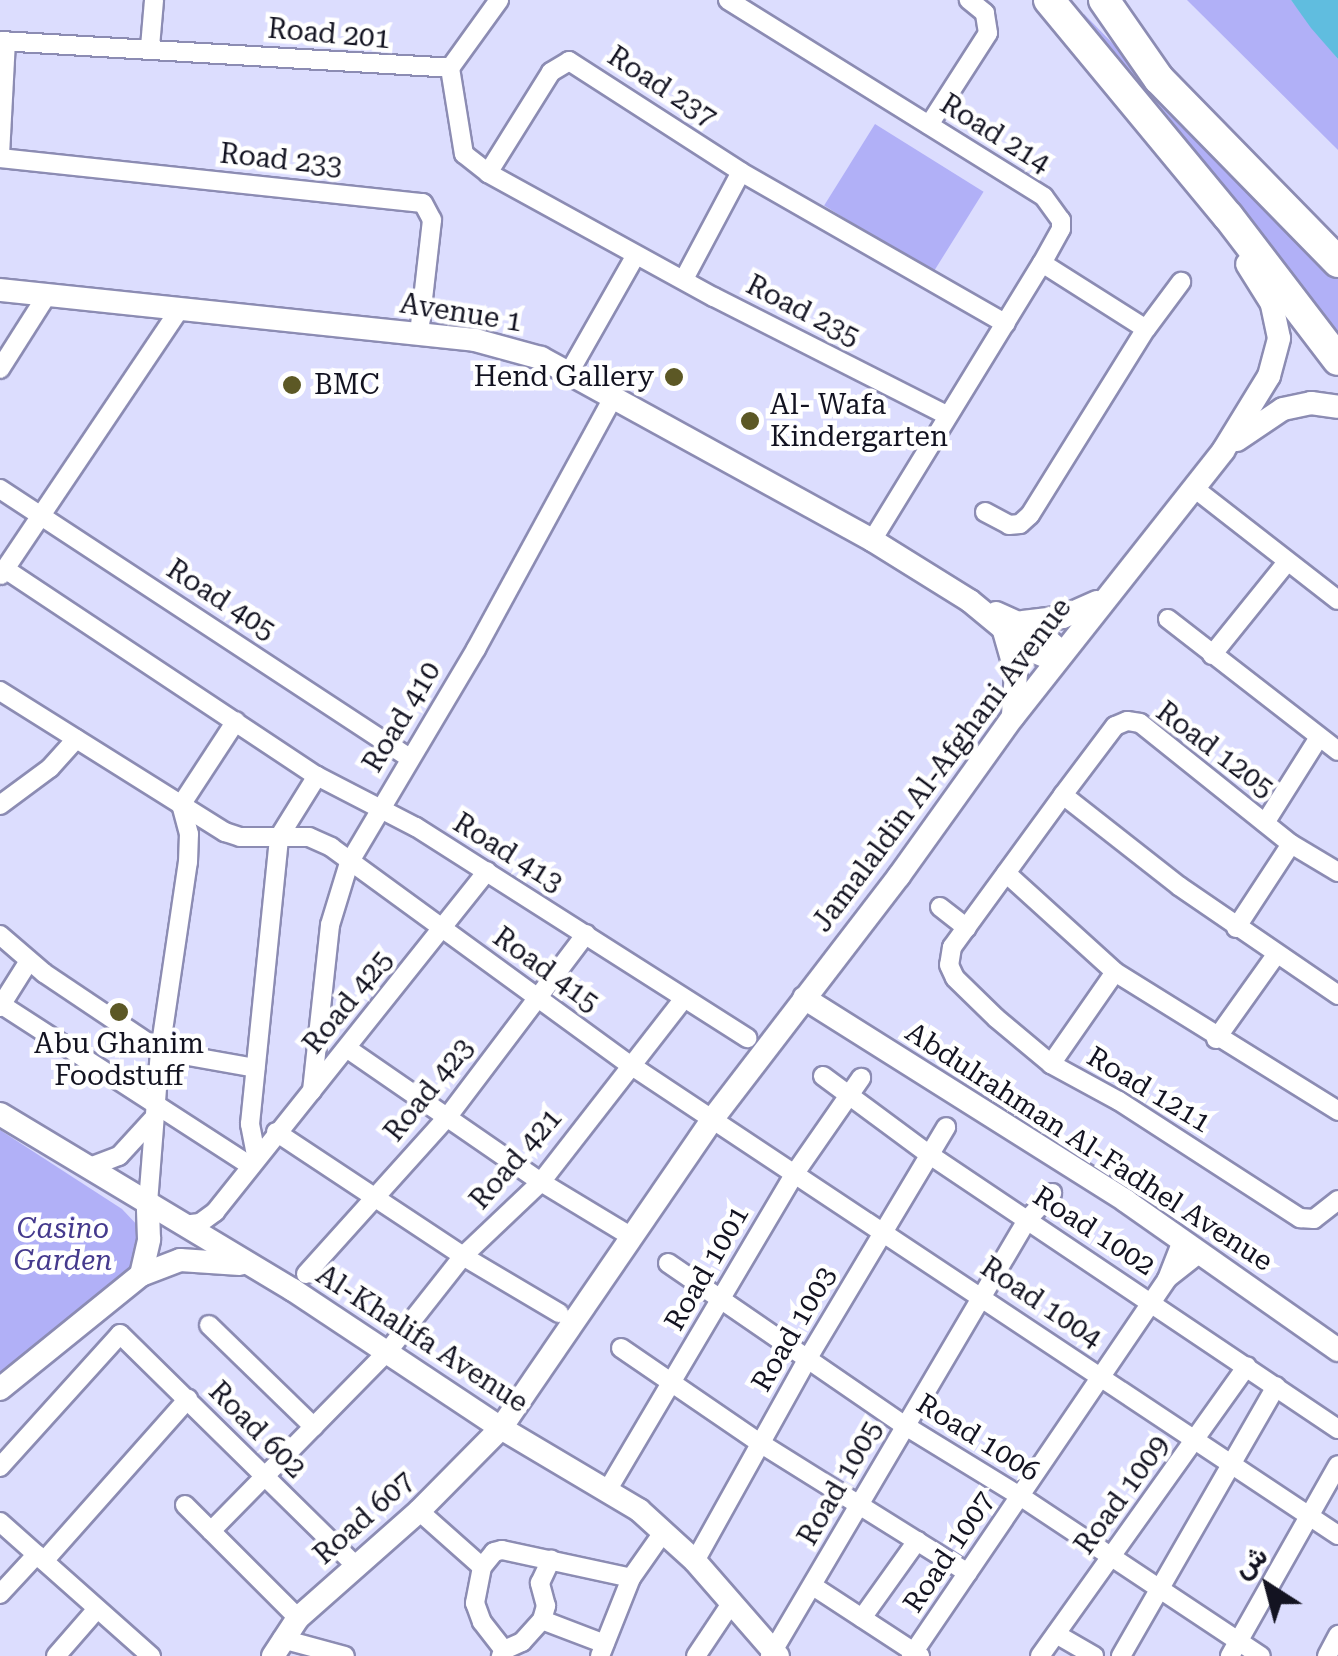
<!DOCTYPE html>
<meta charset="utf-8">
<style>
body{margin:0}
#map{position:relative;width:1338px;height:1656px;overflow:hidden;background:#dcddfe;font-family:"Roboto Serif",Vazirmatn,serif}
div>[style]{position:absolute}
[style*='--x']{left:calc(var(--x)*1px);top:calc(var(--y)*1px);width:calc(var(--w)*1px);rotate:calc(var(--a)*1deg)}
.green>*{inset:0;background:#b1b0f7;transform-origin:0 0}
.water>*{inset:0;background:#60bddf}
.roads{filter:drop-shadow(2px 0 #8c8cb3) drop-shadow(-2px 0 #8c8cb3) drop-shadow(0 2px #8c8cb3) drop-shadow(0 -2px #8c8cb3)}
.minor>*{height:18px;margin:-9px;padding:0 9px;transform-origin:9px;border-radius:9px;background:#fff}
.tertiary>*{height:22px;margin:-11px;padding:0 11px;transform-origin:11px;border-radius:11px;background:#fff}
.primary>*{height:30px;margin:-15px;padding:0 15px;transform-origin:15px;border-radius:15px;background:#fff}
.dots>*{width:28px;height:28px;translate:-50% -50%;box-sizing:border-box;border:5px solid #fff;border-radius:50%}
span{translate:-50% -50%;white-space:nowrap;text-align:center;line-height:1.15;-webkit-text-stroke:9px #fff;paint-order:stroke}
.street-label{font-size:28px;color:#131321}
.poi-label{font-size:28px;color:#131321}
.right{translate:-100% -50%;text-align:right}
.left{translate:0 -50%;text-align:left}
.park-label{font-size:28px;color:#453a8d;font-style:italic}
.north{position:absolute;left:1218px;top:1536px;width:100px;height:100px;-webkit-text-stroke:8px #fff;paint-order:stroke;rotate:324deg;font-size:28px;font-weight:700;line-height:40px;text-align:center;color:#131321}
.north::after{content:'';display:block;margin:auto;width:35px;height:45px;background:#131321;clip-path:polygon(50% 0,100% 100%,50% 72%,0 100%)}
</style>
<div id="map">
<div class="green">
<i style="clip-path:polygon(1187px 0,1291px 0,1338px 59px,1338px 150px)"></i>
<i style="clip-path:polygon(1084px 14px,1338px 275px,1338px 343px,1078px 18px)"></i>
<i style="left:875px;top:124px;width:128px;height:96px;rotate:32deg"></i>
<i style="clip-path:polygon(0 1130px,122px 1209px,140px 1228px,137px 1257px,124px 1276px,0 1382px)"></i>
</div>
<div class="water">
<i style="clip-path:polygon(1291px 0,1338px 0,1338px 59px,1311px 28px)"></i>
</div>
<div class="roads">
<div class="minor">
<i style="--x:728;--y:0;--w:372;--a:31.9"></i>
<i style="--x:1044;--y:197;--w:29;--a:54"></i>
<i style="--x:1061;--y:220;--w:9;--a:90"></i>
<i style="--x:1061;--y:229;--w:39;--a:119"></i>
<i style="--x:1042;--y:263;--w:325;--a:121.5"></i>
<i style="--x:0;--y:41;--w:451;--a:3.4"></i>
<i style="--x:150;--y:47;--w:47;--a:-85.1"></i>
<i style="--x:450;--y:68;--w:87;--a:80.8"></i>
<i style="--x:464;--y:154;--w:31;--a:38"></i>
<i style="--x:488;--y:173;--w:258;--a:28.8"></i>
<i style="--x:714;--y:297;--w:261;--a:26.9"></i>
<i style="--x:450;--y:68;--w:84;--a:-54.2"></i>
<i style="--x:929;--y:125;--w:109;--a:-57.3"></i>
<i style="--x:988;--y:33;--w:20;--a:-99"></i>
<i style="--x:985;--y:13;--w:21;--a:-141"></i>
<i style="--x:0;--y:155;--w:114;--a:-87"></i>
<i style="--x:0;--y:158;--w:425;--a:6.1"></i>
<i style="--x:423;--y:203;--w:19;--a:62"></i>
<i style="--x:432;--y:220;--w:115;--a:96.5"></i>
<i style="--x:488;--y:173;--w:119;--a:-58"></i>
<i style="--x:551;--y:72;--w:21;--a:-31"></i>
<i style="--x:569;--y:61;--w:205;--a:32.8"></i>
<i style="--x:741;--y:172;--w:305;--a:29.8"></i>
<i style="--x:1042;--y:263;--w:123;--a:32.4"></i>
<i style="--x:684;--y:279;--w:121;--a:-62"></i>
<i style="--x:0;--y:369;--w:88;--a:-57.6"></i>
<i style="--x:570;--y:371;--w:133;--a:-60.4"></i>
<i style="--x:1194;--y:488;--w:182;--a:37.9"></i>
<i style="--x:0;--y:489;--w:490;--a:33.3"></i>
<i style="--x:985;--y:512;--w:27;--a:28"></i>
<i style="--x:1009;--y:525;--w:11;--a:-5"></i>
<i style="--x:1020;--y:524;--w:13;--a:-42"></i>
<i style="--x:1030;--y:515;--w:219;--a:-58.1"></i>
<i style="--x:1146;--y:329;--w:59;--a:-53.3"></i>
<i style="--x:5;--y:569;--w:374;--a:33.6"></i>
<i style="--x:317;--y:776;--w:111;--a:27.3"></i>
<i style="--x:416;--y:827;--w:393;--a:32.5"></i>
<i style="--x:1;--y:575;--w:319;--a:-56.1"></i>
<i style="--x:1168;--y:619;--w:215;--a:37.8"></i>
<i style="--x:1212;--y:655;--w:119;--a:-51.1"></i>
<i style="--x:0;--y:691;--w:266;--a:32.1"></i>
<i style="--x:225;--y:832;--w:16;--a:18"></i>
<i style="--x:240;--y:837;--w:69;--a:0"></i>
<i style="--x:309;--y:837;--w:24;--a:24"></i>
<i style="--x:331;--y:847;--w:369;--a:36.1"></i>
<i style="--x:629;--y:1064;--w:851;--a:33.6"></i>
<i style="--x:1063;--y:795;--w:147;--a:38.1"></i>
<i style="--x:1179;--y:886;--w:193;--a:34.4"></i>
<i style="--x:0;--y:805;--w:62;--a:-36.5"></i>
<i style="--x:50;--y:768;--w:39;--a:-48"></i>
<i style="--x:1265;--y:823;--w:99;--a:-57.8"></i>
<i style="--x:1338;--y:872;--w:55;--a:-149.2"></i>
<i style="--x:1291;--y:844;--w:193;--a:-141.3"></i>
<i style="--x:1140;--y:723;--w:13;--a:-171"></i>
<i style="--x:1127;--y:721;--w:13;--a:157"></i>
<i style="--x:1115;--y:726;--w:86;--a:127"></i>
<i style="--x:1063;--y:795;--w:188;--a:126.1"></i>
<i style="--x:952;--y:947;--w:18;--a:99"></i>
<i style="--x:949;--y:965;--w:14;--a:65"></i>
<i style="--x:955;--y:978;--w:57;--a:44.3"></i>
<i style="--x:996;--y:1018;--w:72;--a:39.9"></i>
<i style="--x:1051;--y:1064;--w:77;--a:28.6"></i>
<i style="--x:1119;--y:1101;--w:216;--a:32.9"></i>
<i style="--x:1300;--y:1218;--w:14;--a:4"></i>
<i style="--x:1314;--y:1219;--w:31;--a:-38"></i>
<i style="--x:1006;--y:873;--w:147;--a:42.2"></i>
<i style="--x:1115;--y:972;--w:263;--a:31.9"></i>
<i style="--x:940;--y:907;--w:34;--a:38"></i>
<i style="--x:1236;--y:928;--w:100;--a:-56.8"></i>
<i style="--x:0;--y:935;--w:58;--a:40.8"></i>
<i style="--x:44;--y:973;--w:140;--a:33.9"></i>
<i style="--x:160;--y:1051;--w:97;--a:10.1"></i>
<i style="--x:2;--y:1005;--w:294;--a:32.9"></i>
<i style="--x:0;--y:1007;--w:54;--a:-57.8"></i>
<i style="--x:1216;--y:1039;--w:103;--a:-54.5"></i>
<i style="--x:348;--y:1049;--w:234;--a:34.6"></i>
<i style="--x:541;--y:1182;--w:104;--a:31.2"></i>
<i style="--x:1051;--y:1064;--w:112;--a:-55.2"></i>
<i style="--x:823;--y:1076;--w:129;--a:36.5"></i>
<i style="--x:927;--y:1153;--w:495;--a:33.9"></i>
<i style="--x:312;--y:1091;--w:167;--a:-83.8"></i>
<i style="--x:330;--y:925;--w:65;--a:-73"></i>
<i style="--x:349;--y:863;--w:249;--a:-59.3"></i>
<i style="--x:476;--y:649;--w:288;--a:-61.4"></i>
<i style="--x:276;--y:1132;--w:224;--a:33.5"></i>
<i style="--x:463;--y:1256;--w:112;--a:30.7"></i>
<i style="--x:256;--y:1155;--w:32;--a:-101"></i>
<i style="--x:250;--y:1124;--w:288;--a:-84.2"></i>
<i style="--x:279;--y:837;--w:72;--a:-58.1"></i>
<i style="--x:90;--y:1167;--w:31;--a:-21"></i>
<i style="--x:119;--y:1156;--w:50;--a:-47.4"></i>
<i style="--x:148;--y:1203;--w:152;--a:-85.5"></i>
<i style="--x:160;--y:1051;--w:191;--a:-81.6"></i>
<i style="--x:188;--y:862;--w:28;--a:-88"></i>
<i style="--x:189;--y:834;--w:30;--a:-105"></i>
<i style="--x:181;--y:805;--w:100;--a:-56.8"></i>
<i style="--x:183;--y:1225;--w:17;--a:-7"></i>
<i style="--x:200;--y:1223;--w:19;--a:-36"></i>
<i style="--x:215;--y:1212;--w:436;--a:-51.4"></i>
<i style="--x:668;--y:1263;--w:286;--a:34.5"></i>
<i style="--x:904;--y:1425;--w:136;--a:31.5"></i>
<i style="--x:1020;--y:1496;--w:289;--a:33.6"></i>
<i style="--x:306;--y:1274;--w:214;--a:-48"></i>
<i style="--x:449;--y:1115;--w:227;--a:-52.9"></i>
<i style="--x:1167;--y:1279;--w:42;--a:-38.2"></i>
<i style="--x:209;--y:1325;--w:146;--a:44.2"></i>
<i style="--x:621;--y:1348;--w:168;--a:34.4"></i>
<i style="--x:760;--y:1443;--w:245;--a:32"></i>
<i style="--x:0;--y:1467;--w:179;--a:-47.9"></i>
<i style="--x:120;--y:1334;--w:330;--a:44.5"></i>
<i style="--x:607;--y:1491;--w:369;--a:-59.4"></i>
<i style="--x:795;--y:1173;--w:116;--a:-55.2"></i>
<i style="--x:185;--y:1505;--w:160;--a:45"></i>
<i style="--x:419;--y:1511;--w:84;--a:41.6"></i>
<i style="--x:482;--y:1567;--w:19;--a:-51"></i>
<i style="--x:494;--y:1552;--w:8;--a:-14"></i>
<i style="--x:502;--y:1550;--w:132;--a:12.2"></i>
<i style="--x:0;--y:1522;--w:202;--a:41.6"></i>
<i style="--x:211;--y:1531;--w:252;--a:-45.5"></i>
<i style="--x:388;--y:1351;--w:121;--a:-51.7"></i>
<i style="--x:463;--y:1256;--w:108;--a:-43.5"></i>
<i style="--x:541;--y:1182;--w:229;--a:-52.1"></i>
<i style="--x:44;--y:1561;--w:217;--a:-48.4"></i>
<i style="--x:695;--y:1561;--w:232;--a:-60.9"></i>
<i style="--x:808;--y:1358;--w:269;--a:-59.1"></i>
<i style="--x:482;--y:1567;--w:37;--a:101"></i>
<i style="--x:475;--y:1603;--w:20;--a:70"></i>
<i style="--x:482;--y:1622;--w:36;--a:52"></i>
<i style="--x:504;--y:1650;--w:7;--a:117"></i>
<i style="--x:813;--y:1586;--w:128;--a:33.2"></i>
<i style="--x:0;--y:1594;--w:54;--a:-47.2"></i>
<i style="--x:862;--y:1618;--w:95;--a:-54.5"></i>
<i style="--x:542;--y:1620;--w:67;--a:20.9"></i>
<i style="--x:1056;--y:1634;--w:44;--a:30.1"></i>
<i style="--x:282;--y:1639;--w:65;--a:15.1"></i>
<i style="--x:504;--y:1650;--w:20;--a:-24"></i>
<i style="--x:522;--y:1642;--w:30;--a:-48"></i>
<i style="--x:542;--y:1620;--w:15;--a:-74"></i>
<i style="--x:546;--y:1606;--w:24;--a:-105"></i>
<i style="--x:540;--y:1583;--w:26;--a:-65"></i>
<i style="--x:56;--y:1656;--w:62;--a:-48.9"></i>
<i style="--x:600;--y:1656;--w:84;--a:-68.3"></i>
<i style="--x:631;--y:1578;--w:57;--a:-54.9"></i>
<i style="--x:696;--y:1656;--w:65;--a:-56.3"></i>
<i style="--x:770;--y:1656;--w:506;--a:-59.48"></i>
<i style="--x:1027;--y:1220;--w:37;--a:-47"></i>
<i style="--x:911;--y:1656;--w:456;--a:-55.8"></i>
<i style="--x:1167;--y:1279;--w:41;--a:-68.5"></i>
<i style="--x:1040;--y:1656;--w:356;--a:-54.5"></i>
<i style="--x:1121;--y:1656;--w:311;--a:-60.1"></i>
<i style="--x:1230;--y:1656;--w:219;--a:-60.5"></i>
<i style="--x:1327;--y:1656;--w:24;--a:-62"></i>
</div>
<div class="tertiary">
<i style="--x:0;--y:290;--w:478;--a:6"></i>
<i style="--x:475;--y:340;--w:68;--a:15.3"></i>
<i style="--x:541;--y:358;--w:378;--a:28.8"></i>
<i style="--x:872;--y:540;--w:115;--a:31.9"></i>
<i style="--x:970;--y:601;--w:75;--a:39.6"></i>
<i style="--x:1028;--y:649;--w:30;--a:23"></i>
<i style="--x:1237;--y:440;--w:55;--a:-34"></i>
<i style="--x:1283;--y:409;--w:29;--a:-12"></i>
<i style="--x:1311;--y:403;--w:27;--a:8"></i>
<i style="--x:996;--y:613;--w:48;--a:24.4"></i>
<i style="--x:1040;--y:633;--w:30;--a:42"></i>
<i style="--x:1023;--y:622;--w:40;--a:-7.1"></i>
<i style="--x:1063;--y:617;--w:37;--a:-24"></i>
<i style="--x:1004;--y:631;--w:44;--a:74.1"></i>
<i style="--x:1016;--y:673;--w:42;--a:94.1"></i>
<i style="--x:804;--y:998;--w:381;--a:32.2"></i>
<i style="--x:1126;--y:1201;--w:259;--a:35.1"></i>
<i style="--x:0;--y:1114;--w:342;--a:31"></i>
<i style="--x:293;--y:1290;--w:250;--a:33.6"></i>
<i style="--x:501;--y:1428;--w:161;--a:30.7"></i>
<i style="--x:639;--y:1510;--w:76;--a:42.3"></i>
<i style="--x:695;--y:1561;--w:126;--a:48.9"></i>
<i style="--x:141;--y:1275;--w:37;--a:-77"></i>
<i style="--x:149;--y:1239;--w:36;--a:-92"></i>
<i style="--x:0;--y:1389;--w:181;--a:-39"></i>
<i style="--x:141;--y:1275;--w:42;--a:-21"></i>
<i style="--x:180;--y:1260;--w:60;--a:3.8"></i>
<i style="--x:273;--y:1656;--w:45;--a:-56.7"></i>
<i style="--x:298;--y:1618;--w:162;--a:-41.5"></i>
<i style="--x:419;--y:1511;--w:117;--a:-45.3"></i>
<i style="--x:501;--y:1428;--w:377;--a:-55.6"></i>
<i style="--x:714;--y:1117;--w:304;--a:-52.5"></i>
<i style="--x:899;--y:876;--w:196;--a:-54.4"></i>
<i style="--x:1013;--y:717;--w:339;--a:-51.7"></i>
<i style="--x:1223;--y:451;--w:88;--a:-58.5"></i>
<i style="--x:1269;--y:376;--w:39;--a:-75"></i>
<i style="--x:1279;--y:338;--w:35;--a:-102"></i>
<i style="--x:1272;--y:304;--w:47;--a:-122"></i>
</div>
<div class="primary">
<i style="--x:1049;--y:0;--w:281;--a:50.4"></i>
<i style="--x:1228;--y:216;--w:181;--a:52.6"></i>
<i style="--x:1104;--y:0;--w:96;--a:55.2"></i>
<i style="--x:1159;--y:79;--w:256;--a:45.6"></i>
</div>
</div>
<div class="dots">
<i style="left:674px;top:377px;background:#5c5825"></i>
<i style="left:292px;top:385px;background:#5c5825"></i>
<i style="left:750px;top:421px;background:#5c5825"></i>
<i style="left:119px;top:1012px;background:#5c5825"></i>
</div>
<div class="street-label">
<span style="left:329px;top:34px;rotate:5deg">Road 201</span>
<span style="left:662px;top:87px;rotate:33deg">Road 237</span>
<span style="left:995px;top:134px;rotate:32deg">Road 214</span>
<span style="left:281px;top:160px;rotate:6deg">Road 233</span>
<span style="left:803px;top:311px;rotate:27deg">Road 235</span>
<span style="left:461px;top:313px;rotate:9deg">Avenue 1</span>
<span style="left:221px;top:600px;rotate:33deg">Road 405</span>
<span style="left:402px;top:717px;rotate:-59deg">Road 410</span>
<span style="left:1215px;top:750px;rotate:37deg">Road 1205</span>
<span style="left:942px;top:765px;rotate:-53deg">Jamalaldin Al-Afghani Avenue</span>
<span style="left:508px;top:853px;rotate:32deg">Road 413</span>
<span style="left:546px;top:970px;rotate:36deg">Road 415</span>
<span style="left:348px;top:1002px;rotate:-51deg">Road 425</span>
<span style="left:429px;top:1090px;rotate:-51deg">Road 423</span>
<span style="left:1149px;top:1090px;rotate:31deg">Road 1211</span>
<span style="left:1089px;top:1147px;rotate:33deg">Abdulrahman Al-Fadhel Avenue</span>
<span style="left:516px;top:1159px;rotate:-49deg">Road 421</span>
<span style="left:1094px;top:1231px;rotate:33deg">Road 1002</span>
<span style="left:707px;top:1268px;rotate:-60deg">Road 1001</span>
<span style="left:1041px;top:1303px;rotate:34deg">Road 1004</span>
<span style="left:794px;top:1329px;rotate:-60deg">Road 1003</span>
<span style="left:422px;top:1339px;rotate:33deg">Al-Khalifa Avenue</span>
<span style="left:257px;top:1430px;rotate:45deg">Road 602</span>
<span style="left:978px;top:1438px;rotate:32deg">Road 1006</span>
<span style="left:840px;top:1483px;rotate:-60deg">Road 1005</span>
<span style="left:1122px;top:1495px;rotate:-54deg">Road 1009</span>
<span style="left:364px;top:1518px;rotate:-42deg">Road 607</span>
<span style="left:949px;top:1552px;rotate:-56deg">Road 1007</span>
</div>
<div class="poi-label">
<span class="right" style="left:654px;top:377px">Hend Gallery</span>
<span class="left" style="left:314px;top:385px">BMC</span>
<span class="left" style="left:770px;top:421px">Al- Wafa<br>Kindergarten</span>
<span style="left:119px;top:1060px">Abu Ghanim<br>Foodstuff</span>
</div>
<div class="park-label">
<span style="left:63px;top:1245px">Casino<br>Garden</span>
</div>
<div class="north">ش</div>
</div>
